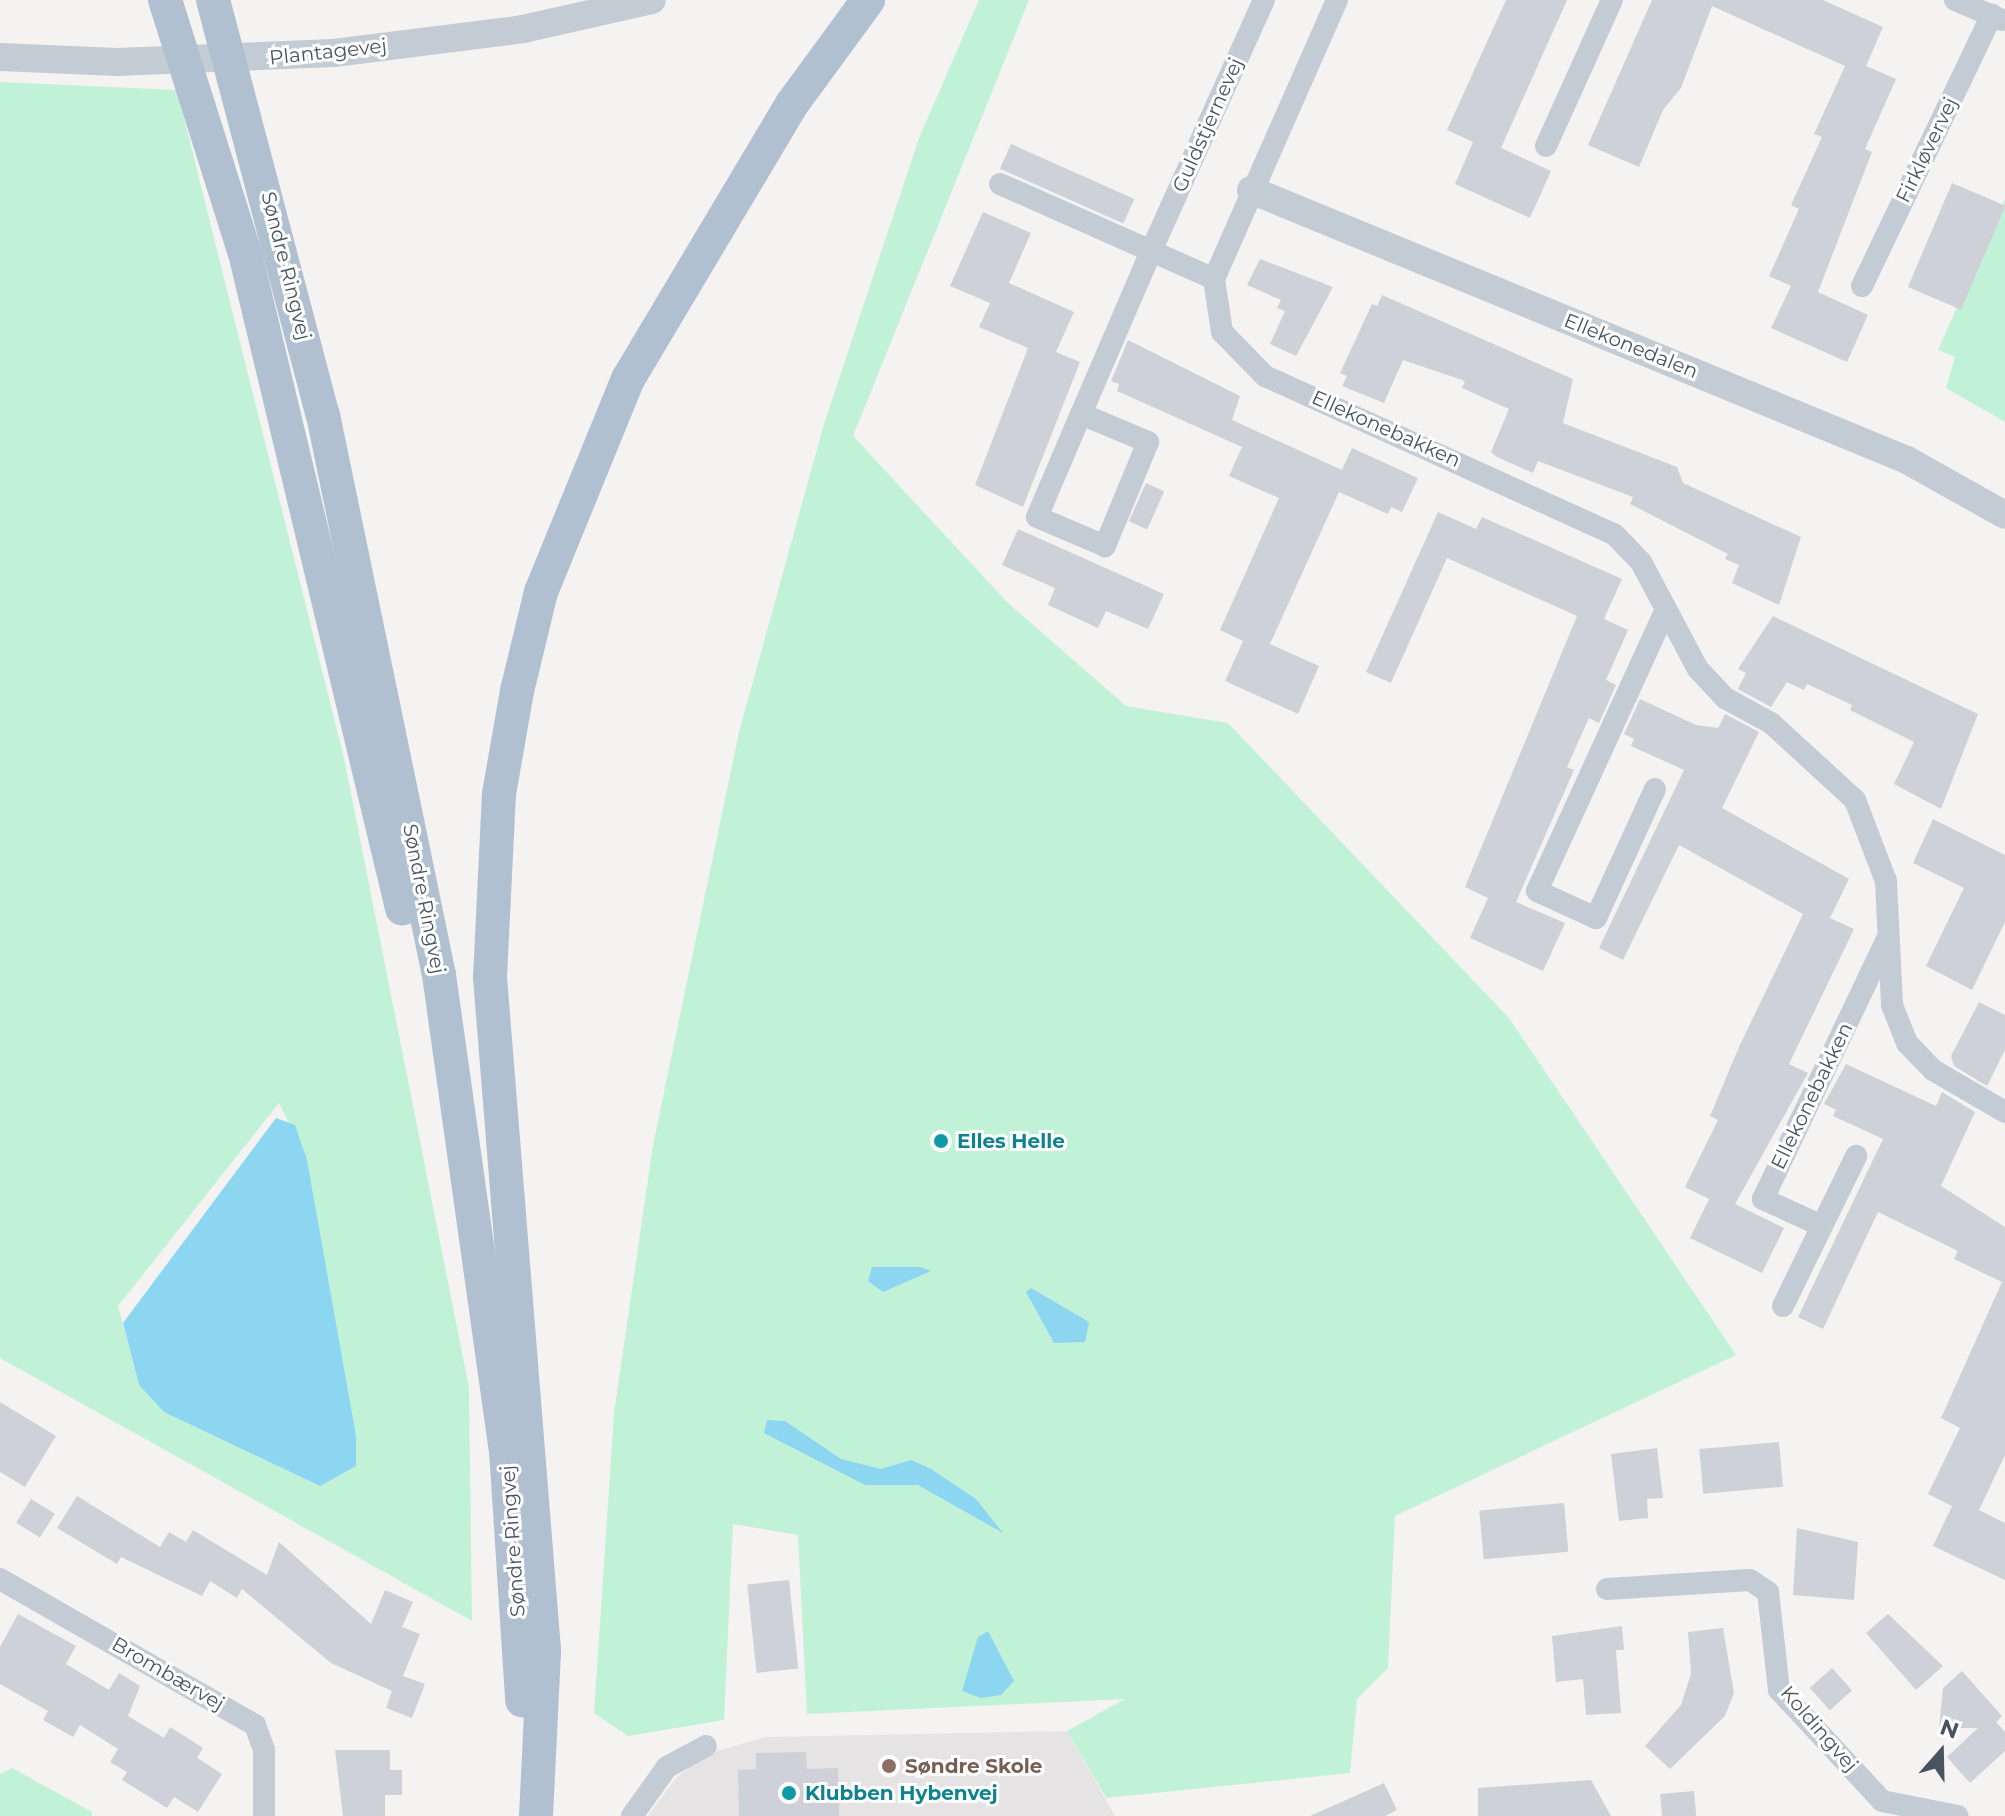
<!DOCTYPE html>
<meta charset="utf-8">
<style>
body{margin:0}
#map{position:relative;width:2005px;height:1816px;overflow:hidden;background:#f5f2f2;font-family:Montserrat,sans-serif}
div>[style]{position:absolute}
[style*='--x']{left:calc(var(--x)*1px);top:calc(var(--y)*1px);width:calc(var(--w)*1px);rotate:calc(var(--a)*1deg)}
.education>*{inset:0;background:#e6e3e4}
.green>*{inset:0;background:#c1f2d7}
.water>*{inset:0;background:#8cd6f1}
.building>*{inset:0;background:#ced1d7;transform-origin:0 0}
.minor>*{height:22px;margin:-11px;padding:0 11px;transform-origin:11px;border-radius:11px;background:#c3ccd4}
.tertiary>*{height:28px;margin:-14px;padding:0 14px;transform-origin:14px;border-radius:14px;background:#c3ccd4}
.primary>*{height:34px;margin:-17px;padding:0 17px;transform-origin:17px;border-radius:17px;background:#b1c0d1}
.dots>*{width:22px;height:22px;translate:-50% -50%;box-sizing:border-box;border:4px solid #fff;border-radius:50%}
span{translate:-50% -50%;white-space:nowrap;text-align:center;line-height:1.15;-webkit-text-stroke:6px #fff;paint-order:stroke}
.street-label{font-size:20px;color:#495461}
.culture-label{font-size:20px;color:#0d838f;font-weight:700}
.left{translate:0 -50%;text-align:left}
.education-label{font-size:20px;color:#785e54;font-weight:700}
.north{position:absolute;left:1901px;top:1712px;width:80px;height:80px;-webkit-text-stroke:6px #fff;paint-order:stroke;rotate:20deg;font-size:22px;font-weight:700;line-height:32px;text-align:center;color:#495461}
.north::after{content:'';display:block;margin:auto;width:28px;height:36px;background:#495461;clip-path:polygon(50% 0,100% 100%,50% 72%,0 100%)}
</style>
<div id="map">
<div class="education">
<i style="clip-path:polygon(1067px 1731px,1115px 1816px,648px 1816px,676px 1778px,706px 1754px,766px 1737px)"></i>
</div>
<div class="green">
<i style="clip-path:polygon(979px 0,1029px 0,853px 436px,1008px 603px,1126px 706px,1228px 723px,1509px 1018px,1736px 1355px,1395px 1516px,1388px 1668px,1357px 1699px,1350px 1773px,1106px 1798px,1067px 1731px,1125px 1699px,807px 1714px,798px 1535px,733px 1524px,724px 1720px,628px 1736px,594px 1713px,614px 1413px,653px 1145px,739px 732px,824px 424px,919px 138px)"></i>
<i style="clip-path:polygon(evenodd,0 82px,177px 90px,344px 758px,469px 1388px,472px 1621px,0 1358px,0 82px,279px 1103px,307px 1160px,320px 1486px,164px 1412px,139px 1385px,118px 1306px,279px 1103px)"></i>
<i style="clip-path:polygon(2005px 199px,2005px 422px,1946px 388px,1955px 357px,1938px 350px)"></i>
<i style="clip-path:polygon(12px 1768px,92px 1812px,92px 1816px,0 1816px,0 1774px)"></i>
</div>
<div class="water">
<i style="clip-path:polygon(276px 1118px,295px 1125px,307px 1160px,356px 1436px,356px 1466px,320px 1486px,164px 1412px,139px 1385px,123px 1323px)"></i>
<i style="clip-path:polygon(872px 1267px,920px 1267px,931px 1271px,883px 1292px,868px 1281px)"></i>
<i style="clip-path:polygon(1031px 1288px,1089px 1322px,1085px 1342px,1054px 1343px,1026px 1292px)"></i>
<i style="clip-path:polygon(767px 1420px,785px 1421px,841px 1459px,881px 1469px,911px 1460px,931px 1469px,976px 1499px,1003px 1533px,918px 1485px,865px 1485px,764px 1433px)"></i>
<i style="clip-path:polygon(988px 1631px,1014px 1681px,1001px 1695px,981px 1698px,962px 1691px,978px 1637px)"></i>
</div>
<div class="building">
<i style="clip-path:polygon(1506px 0,1567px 0,1501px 148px,1551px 171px,1530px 218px,1455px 184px,1473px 142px,1447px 130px)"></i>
<i style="clip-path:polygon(1652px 0,1823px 0,1883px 27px,1866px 66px,1896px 79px,1865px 149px,1872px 152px,1818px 292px,1868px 315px,1847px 362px,1771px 328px,1791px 286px,1769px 276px,1799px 209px,1791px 205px,1822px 137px,1814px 134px,1845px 66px,1712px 6px,1681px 88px,1663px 110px,1639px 167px,1588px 145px)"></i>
<i style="left:1011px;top:144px;width:135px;height:27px;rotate:24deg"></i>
<i style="left:1952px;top:183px;width:58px;height:113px;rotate:23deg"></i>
<i style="clip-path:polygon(983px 212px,1031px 233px,1009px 283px,1074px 312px,1056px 352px,1080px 362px,1023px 507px,975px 485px,1028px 348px,979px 327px,990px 303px,950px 286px)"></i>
<i style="clip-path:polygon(1260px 259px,1333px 287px,1296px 356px,1270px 344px,1285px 311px,1277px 308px,1281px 300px,1247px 285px)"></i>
<i style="clip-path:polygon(1382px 295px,1573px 379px,1563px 423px,1677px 467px,1683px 483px,1801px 537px,1779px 605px,1732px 583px,1739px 565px,1725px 559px,1728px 554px,1630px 504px,1633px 497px,1538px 461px,1533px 473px,1497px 457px,1491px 452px,1509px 409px,1462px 388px,1465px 381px,1403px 360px,1384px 403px,1342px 386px,1347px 376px,1340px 373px,1372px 304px,1377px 306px)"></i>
<i style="clip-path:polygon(1128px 340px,1240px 396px,1232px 420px,1342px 470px,1352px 448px,1418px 478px,1402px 512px,1391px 507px,1388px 514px,1339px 492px,1270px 644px,1319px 666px,1298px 714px,1225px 681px,1243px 641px,1220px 630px,1279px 498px,1229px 476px,1242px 447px,1117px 391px,1119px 384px,1111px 381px)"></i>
<i style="left:1146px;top:483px;width:20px;height:42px;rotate:24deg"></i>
<i style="clip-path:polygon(1438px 512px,1476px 529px,1482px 517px,1622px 579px,1604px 619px,1628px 630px,1606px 680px,1616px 685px,1599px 723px,1589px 718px,1567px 767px,1574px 770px,1516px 902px,1565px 923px,1543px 971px,1470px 938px,1488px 898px,1465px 887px,1577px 616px,1447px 558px,1391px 683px,1366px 672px)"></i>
<i style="clip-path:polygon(1018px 529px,1164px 594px,1148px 629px,1106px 611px,1098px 628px,1048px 605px,1055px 588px,1002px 565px)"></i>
<i style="clip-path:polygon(1773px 616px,1978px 714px,1941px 809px,1894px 784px,1914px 742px,1850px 710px,1852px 705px,1807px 684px,1804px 690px,1787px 682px,1771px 707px,1738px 689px,1746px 673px,1738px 669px)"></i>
<i style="clip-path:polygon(1640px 699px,1696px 725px,1718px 728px,1725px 714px,1759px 732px,1722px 808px,1849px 879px,1830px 918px,1854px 929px,1789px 1064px,1808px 1073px,1735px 1204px,1784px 1228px,1762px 1273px,1690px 1238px,1709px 1199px,1685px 1187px,1718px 1120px,1710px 1116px,1739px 1047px,1803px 914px,1679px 845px,1623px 960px,1599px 948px,1684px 770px,1631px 746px,1634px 739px,1624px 734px)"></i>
<i style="clip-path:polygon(1933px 819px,2005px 855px,2005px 922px,1972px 990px,1926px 966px,1964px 888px,1913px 863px)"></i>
<i style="clip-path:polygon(1979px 1002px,2005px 1015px,2005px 1050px,1987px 1086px,1954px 1066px,1951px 1056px)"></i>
<i style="clip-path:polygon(1846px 1064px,1936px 1106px,1942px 1092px,1975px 1112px,1941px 1186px,2005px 1227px,2005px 1455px,1979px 1510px,2005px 1523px,2005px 1580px,1933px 1546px,1952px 1506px,1928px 1494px,1960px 1428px,1941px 1418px,2002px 1282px,1954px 1259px,1958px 1251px,1878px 1212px,1823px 1329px,1798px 1317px,1883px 1139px,1833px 1116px,1836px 1110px,1824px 1104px)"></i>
<i style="clip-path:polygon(0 1402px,56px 1436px,25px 1487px,0 1472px)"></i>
<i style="left:1779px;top:1442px;width:45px;height:80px;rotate:85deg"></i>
<i style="clip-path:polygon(1657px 1448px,1663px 1498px,1647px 1499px,1648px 1518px,1619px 1521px,1611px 1454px)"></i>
<i style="clip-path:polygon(77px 1496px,160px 1547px,169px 1532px,186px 1542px,193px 1530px,267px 1575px,279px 1542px,371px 1624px,385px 1590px,413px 1602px,402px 1627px,420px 1634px,403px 1676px,425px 1684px,412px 1718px,386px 1708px,392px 1691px,331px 1663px,242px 1589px,237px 1598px,210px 1581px,202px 1596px,121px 1557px,117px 1564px,57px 1528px)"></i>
<i style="left:31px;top:1499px;width:28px;height:28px;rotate:32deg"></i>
<i style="left:1564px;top:1503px;width:49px;height:85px;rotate:85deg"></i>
<i style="clip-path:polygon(1797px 1528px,1858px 1542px,1854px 1600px,1793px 1595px)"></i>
<i style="left:789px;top:1580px;width:89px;height:42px;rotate:84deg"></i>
<i style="clip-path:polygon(18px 1614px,76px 1646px,66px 1664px,109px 1690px,119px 1673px,140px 1686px,128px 1716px,164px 1738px,170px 1727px,203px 1748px,197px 1758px,222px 1774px,198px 1812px,174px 1797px,167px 1808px,122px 1780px,127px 1772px,110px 1762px,118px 1749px,80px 1725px,73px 1737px,43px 1720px,48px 1711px,0 1684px,0 1647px)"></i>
<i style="clip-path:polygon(1888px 1614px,1943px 1666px,1916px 1690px,1866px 1633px)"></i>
<i style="clip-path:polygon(1622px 1626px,1624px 1650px,1616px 1650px,1621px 1713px,1586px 1715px,1583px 1679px,1556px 1682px,1552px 1636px)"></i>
<i style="clip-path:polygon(1723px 1628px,1734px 1693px,1725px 1716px,1670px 1769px,1645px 1746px,1681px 1705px,1691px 1674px,1688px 1632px)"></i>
<i style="left:1832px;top:1668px;width:30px;height:30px;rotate:48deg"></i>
<i style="clip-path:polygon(1962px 1671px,2002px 1716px,1996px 1722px,2005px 1732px,2005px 1751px,1970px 1783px,1947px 1757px,1978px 1728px,1939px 1728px,1943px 1688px)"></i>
<i style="clip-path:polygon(335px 1750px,390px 1750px,390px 1770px,402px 1770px,402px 1795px,385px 1795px,385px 1816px,343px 1816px)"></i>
<i style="clip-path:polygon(806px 1752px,807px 1769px,838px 1768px,839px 1816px,739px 1816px,738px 1770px,756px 1769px,756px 1753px)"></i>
<i style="clip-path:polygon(1591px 1780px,1611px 1816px,1478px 1816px,1478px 1788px)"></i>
<i style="clip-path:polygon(1384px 1783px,1397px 1810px,1385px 1816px,1310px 1816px)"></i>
<i style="left:1694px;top:1791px;width:25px;height:34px;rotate:85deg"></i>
</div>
<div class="minor">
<i style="--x:1337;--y:0;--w:305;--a:113.8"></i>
<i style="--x:1214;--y:279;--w:54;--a:81.4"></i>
<i style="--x:1222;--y:332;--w:62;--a:45.7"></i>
<i style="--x:1265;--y:376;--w:383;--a:24.4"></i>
<i style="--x:1614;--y:534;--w:39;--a:46"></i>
<i style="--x:1641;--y:562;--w:121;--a:62"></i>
<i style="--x:1698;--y:669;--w:40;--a:47"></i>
<i style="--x:1725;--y:698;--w:52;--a:28.5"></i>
<i style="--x:1771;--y:723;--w:114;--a:42.5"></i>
<i style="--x:1855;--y:800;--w:87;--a:69.1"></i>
<i style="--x:1886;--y:881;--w:124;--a:87.2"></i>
<i style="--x:1892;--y:1005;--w:41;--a:68.5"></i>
<i style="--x:1907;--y:1043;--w:37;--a:46"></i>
<i style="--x:1933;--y:1070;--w:83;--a:30.3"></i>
<i style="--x:1955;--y:0;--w:51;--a:23.1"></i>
<i style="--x:1546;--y:146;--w:160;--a:-65.7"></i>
<i style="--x:1000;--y:184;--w:234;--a:23.9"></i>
<i style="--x:1862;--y:286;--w:301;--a:-64.4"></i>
<i style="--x:1081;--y:414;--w:73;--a:22.7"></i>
<i style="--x:1148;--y:442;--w:113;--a:112.5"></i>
<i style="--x:1105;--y:546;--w:74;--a:-156.9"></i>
<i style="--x:1037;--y:517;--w:112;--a:-66.9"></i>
<i style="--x:1081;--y:414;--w:180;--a:-66.7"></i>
<i style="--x:1152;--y:249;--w:273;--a:-65.8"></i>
<i style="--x:1655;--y:789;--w:142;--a:114.6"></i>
<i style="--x:1596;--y:918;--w:65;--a:-155.4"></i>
<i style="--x:1537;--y:891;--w:310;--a:-65.4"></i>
<i style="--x:1822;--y:1226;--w:65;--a:-155.4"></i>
<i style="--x:1763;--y:1199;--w:290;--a:-64.5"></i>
<i style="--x:1783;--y:1306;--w:167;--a:-64"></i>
<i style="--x:0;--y:1579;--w:294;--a:29.8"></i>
<i style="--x:255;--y:1725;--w:27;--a:70"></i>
<i style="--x:264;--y:1750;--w:66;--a:90"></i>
<i style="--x:1607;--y:1589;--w:143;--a:-3.6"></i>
<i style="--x:1750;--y:1580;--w:22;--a:34"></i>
<i style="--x:1768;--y:1592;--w:99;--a:83.6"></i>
<i style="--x:1779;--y:1690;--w:151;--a:47.1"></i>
<i style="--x:1882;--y:1801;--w:77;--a:11.2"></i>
<i style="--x:632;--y:1816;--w:60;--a:-54.5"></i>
<i style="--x:667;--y:1767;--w:44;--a:-28.3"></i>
</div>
<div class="tertiary">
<i style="--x:0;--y:57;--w:118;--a:2.4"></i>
<i style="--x:118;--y:62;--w:216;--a:-2.4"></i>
<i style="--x:334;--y:53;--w:191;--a:-7.2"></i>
<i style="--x:523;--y:29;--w:132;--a:-12.7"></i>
<i style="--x:1251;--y:190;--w:709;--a:22.37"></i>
<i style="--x:1907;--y:460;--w:112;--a:29.3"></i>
</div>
<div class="primary">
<i style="--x:165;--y:0;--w:265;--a:72.5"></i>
<i style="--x:245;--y:253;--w:674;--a:76.52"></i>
<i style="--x:213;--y:0;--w:429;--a:75.2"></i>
<i style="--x:323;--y:415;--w:572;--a:78.3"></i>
<i style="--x:439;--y:975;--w:480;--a:82"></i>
<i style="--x:506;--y:1450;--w:251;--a:86.3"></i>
<i style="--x:536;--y:1816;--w:166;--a:-87.2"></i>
<i style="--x:544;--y:1650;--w:675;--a:-94.59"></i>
<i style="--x:490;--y:977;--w:183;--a:-87.2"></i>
<i style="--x:499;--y:794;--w:105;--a:-80.1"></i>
<i style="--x:517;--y:691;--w:102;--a:-76.4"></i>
<i style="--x:541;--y:592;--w:230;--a:-67.8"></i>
<i style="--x:628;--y:379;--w:320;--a:-59.2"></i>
<i style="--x:792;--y:104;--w:129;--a:-53.8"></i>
</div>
<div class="dots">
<i style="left:941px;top:1141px;background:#0f9aa8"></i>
<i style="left:889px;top:1766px;background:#8d6e63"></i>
<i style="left:789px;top:1793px;background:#0f9aa8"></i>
</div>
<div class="street-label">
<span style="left:328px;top:52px;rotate:-6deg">Plantagevej</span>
<span style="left:1208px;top:125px;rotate:-66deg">Guldstjernevej</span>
<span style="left:1927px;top:150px;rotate:-64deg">Firkløvervej</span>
<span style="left:286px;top:266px;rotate:76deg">Søndre Ringvej</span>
<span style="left:1631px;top:346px;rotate:22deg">Ellekonedalen</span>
<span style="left:1386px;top:429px;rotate:24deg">Ellekonebakken</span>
<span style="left:424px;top:899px;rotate:79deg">Søndre Ringvej</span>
<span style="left:1812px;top:1096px;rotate:-64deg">Ellekonebakken</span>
<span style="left:513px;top:1541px;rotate:-94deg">Søndre Ringvej</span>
<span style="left:168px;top:1674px;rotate:30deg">Brombærvej</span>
<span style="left:1819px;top:1729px;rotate:49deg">Koldingvej</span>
</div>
<div class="culture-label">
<span class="left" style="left:957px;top:1141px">Elles Helle</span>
<span class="left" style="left:805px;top:1793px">Klubben Hybenvej</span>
</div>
<div class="education-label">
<span class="left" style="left:905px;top:1766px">Søndre Skole</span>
</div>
<div class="north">N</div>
</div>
